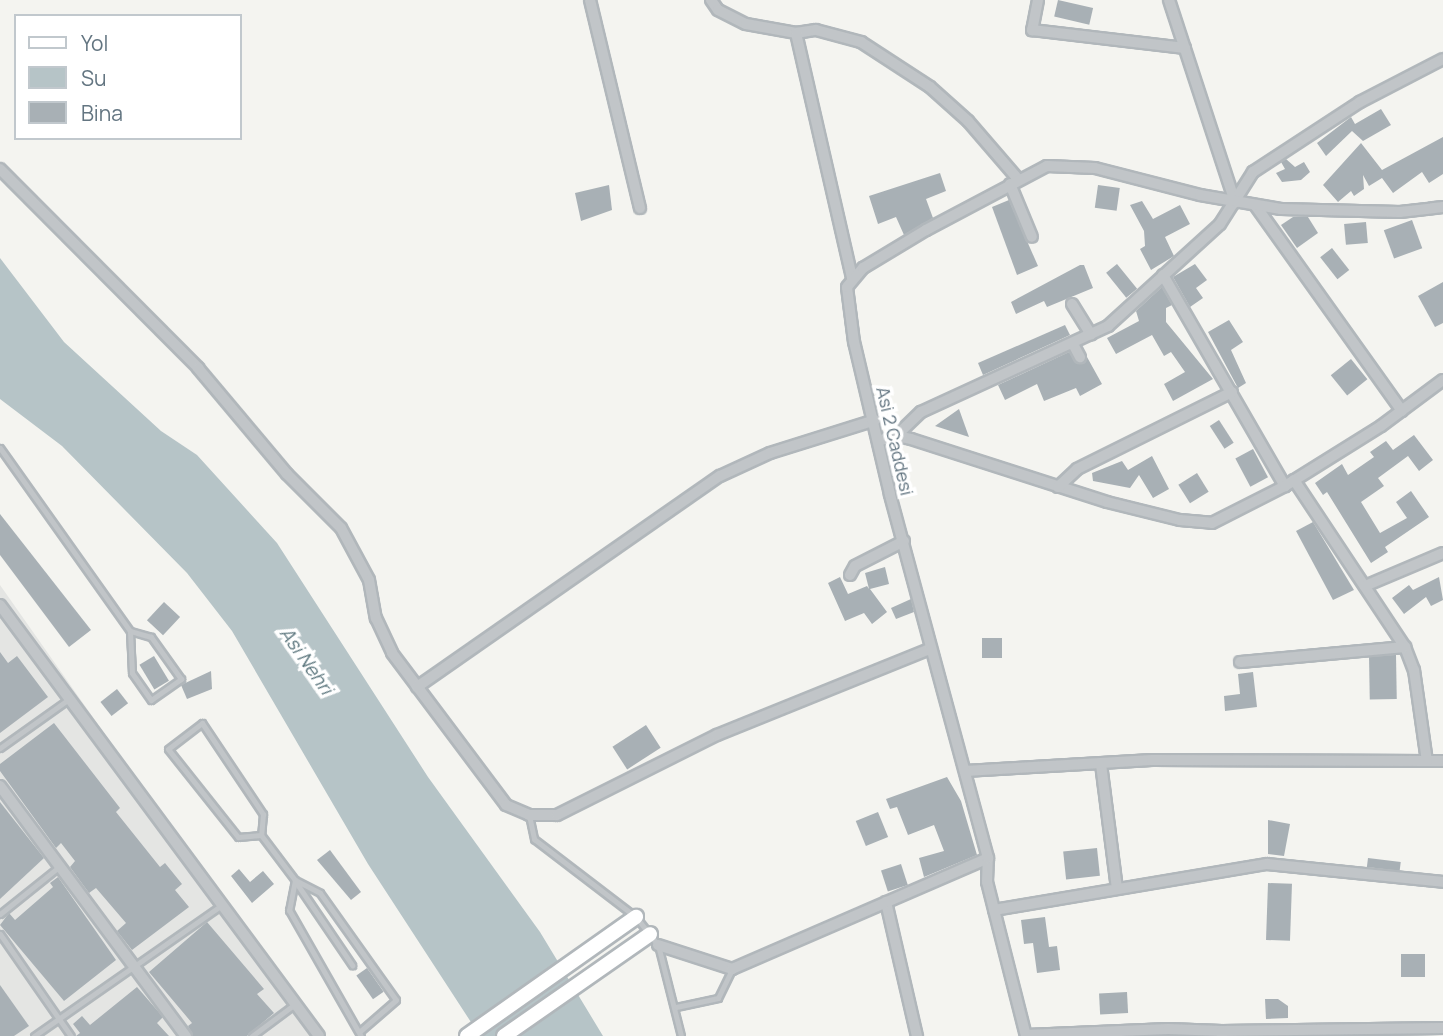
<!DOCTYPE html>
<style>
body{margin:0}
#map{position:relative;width:1443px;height:1036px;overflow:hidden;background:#f4f4f0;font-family:Manrope,sans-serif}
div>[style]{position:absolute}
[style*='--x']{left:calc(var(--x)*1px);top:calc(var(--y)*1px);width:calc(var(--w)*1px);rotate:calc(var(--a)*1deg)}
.built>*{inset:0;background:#e4e5e3}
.water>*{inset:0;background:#b6c4c7}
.building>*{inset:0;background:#a8b0b5;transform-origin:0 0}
.roads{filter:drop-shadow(2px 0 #b1b7bb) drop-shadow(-2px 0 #b1b7bb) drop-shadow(0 2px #b1b7bb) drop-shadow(0 -2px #b1b7bb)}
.lane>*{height:5px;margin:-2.5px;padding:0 2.5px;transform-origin:2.5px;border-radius:2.5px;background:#c1c5c8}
.street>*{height:10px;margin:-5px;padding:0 5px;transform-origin:5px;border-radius:5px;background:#c1c5c8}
.secondary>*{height:14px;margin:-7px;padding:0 7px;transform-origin:7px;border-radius:7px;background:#fff}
span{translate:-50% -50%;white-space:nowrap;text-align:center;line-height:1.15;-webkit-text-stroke:7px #fff;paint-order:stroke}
.street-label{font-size:18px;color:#637581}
.water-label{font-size:19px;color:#5e787f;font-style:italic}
.legend{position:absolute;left:14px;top:14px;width:228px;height:126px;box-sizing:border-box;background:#fff;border:2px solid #c1c8cd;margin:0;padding:9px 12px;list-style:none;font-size:21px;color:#637581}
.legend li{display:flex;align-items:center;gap:14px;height:35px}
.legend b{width:35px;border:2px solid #c1c8cd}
</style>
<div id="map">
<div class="built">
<i style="clip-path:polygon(0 585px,317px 1036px,0 1036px)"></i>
</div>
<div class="water">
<i style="clip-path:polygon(0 258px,64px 342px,161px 431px,197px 455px,277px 543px,428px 777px,540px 932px,603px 1036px,480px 1036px,368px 864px,232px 631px,187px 573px,62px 446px,0 399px)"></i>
</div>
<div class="building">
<i style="left:1058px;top:0;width:36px;height:17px;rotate:13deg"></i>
<i style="clip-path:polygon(1381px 109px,1391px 125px,1363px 141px,1352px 131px,1326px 156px,1317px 143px,1351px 117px,1355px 124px)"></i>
<i style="clip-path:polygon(1443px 137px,1443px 174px,1429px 183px,1422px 172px,1393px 193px,1382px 178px,1369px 186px,1363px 175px,1364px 189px,1354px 196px,1351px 191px,1338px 202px,1323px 185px,1361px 143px,1382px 170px)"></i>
<i style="clip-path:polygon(1286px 159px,1295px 167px,1304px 162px,1310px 172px,1301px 180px,1282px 182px,1276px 173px,1285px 169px,1281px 162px)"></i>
<i style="clip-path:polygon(940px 173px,946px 191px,926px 199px,933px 218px,904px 235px,896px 217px,878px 224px,869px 196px)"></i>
<i style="clip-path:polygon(609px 185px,612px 210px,581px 221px,575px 193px)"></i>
<i style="left:1098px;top:185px;width:22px;height:23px;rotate:8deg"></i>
<i style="clip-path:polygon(1009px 200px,1038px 266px,1017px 275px,992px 207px)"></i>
<i style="clip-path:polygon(1142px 201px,1153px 219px,1180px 205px,1190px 224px,1165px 237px,1174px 256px,1151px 270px,1140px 249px,1145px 246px,1144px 231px,1130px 205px)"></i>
<i style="clip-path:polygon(1293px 217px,1308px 217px,1318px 233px,1297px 248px,1281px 225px)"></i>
<i style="left:1412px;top:220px;width:30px;height:30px;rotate:70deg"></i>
<i style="left:1366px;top:222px;width:21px;height:22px;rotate:85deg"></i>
<i style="left:1332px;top:248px;width:28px;height:15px;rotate:52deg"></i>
<i style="left:1117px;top:264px;width:32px;height:14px;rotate:51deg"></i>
<i style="clip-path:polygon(1195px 264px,1207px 280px,1196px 288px,1203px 298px,1190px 307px,1173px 277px)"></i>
<i style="clip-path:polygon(1080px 265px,1084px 265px,1093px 288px,1047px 307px,1044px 301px,1016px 314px,1011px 302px)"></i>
<i style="clip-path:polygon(1443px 282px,1443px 323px,1435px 327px,1418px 296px)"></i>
<i style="clip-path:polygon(1162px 287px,1172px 305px,1166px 308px,1166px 322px,1213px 379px,1173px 401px,1164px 384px,1185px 372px,1171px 352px,1164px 356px,1152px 335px,1116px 354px,1107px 338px,1139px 321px,1136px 311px)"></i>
<i style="clip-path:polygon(1229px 320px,1243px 342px,1231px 350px,1246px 383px,1238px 388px,1208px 332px)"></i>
<i style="clip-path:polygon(1065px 325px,1070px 335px,983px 375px,978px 363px)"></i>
<i style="clip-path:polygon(1069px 352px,1079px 364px,1087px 357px,1102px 384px,1080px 396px,1076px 388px,1044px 401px,1037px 384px,1005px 400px,998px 385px)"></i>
<i style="left:1351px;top:359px;width:26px;height:26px;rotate:51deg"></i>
<i style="clip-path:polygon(959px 409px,969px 437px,935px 426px)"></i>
<i style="left:1219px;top:420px;width:27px;height:11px;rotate:57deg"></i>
<i style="clip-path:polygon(1414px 435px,1433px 460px,1419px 471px,1408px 456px,1378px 478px,1384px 486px,1361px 502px,1380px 533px,1407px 518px,1396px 502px,1411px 491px,1429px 517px,1385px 547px,1388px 552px,1371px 563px,1327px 492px,1323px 495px,1315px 483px,1342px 464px,1348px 475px,1374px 457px,1370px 452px,1386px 441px,1393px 450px)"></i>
<i style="left:1253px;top:449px;width:32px;height:20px;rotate:62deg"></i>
<i style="clip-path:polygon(1152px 456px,1169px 489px,1153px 498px,1139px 475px,1130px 488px,1093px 481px,1092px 473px,1122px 461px,1128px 470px)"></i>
<i style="left:1197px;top:473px;width:22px;height:22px;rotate:58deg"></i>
<i style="clip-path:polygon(0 514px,91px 630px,69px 647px,0 555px)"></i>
<i style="clip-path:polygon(1313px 522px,1354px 590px,1333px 600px,1296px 531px)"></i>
<i style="clip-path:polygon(885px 567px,889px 584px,870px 589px,887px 612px,872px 624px,864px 613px,845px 621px,828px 583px,840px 577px,848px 594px,867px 586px,869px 589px,865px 573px)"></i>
<i style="clip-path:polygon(1439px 577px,1443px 600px,1431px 606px,1426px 597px,1404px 614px,1392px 598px,1409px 585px,1413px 590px)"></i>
<i style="clip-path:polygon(911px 599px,914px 612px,896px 619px,891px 608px)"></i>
<i style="left:164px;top:602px;width:22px;height:25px;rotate:43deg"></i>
<i style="left:982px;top:638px;width:20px;height:20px"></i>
<i style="clip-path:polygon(0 652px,8px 663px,17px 656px,48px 697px,0 733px)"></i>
<i style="left:1396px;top:655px;width:44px;height:27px;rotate:89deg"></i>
<i style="left:154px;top:656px;width:29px;height:17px;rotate:59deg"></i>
<i style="clip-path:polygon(211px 671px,212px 689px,187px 699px,181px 685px)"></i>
<i style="clip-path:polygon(1253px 672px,1257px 707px,1225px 711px,1224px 696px,1240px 694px,1238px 674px)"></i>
<i style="left:117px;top:689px;width:18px;height:21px;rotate:52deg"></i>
<i style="clip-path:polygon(54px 723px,120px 808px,116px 812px,160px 867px,165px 863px,182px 884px,175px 890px,189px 907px,132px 950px,117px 931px,126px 923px,96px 888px,89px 893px,70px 867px,75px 861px,61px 843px,56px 848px,0 771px,0 764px)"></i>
<i style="left:646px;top:725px;width:27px;height:40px;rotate:57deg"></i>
<i style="clip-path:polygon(947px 777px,961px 801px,977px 855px,924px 877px,919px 858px,944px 851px,934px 825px,908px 835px,897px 807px,890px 809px,886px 799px)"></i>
<i style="clip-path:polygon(0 802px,44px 858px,0 899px)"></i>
<i style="left:878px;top:812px;width:27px;height:24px;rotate:68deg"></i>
<i style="clip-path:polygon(1268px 820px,1290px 824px,1284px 856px,1268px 854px)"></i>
<i style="left:1097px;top:848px;width:28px;height:34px;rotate:84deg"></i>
<i style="clip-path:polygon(330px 850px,361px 892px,351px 900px,317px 860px)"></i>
<i style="left:1368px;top:858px;width:33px;height:9px;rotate:7deg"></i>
<i style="left:901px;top:864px;width:22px;height:21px;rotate:72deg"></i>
<i style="clip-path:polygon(239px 869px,250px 882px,263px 871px,274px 884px,252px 903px,231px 876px)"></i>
<i style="clip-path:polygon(58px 877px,116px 960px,64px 1001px,0 925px,9px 913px,15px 920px,53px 887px,50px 883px)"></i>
<i style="left:1268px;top:883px;width:24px;height:57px;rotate:2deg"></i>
<i style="clip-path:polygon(1045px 917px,1049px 947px,1057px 946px,1060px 970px,1037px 973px,1033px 943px,1024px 944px,1021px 920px)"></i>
<i style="clip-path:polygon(207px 922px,264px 989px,257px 994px,274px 1013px,247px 1036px,193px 1036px,188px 1026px,192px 1023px,149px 972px)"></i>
<i style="left:1401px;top:954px;width:24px;height:23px"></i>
<i style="left:367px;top:968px;width:29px;height:13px;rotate:55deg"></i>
<i style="clip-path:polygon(0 985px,29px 1026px,14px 1036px,0 1036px)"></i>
<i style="clip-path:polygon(137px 987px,163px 1017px,157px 1023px,169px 1036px,76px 1036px,80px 1033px,73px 1024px,82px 1016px,90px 1025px)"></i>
<i style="left:1127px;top:992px;width:21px;height:28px;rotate:87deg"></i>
<i style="clip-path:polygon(1265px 999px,1278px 999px,1288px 1006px,1288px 1018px,1266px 1019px)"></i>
</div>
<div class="roads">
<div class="lane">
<i style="--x:0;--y:448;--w:224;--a:54.6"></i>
<i style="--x:130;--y:631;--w:42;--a:87.3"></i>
<i style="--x:132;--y:673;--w:33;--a:55"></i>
<i style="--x:151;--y:700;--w:37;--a:-35"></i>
<i style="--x:181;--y:679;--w:52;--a:-125.5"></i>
<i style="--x:151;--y:637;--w:22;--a:-164"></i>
<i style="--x:0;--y:748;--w:85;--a:-35.4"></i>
<i style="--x:529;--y:815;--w:25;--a:78"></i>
<i style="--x:534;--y:839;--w:128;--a:37.4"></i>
<i style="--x:636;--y:917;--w:36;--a:52"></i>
<i style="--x:658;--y:945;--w:94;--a:75.8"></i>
<i style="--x:261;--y:835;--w:23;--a:175"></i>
<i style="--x:238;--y:837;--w:112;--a:-128.5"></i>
<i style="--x:168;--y:749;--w:43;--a:-37.4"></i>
<i style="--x:202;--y:723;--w:110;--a:56.2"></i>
<i style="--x:263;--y:814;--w:21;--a:95"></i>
<i style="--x:261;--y:835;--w:56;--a:52.9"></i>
<i style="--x:295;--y:880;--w:31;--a:101"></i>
<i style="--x:289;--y:910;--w:145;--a:60.3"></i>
<i style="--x:295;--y:880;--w:28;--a:27"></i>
<i style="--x:320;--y:893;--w:131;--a:54.6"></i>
<i style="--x:396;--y:1000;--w:49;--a:139.1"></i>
<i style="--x:295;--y:881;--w:102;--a:55.8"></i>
<i style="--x:0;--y:914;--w:77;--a:-38.7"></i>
<i style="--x:0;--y:934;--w:124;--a:55.2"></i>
<i style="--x:676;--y:1007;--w:43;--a:-12.1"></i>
<i style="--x:718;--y:998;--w:32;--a:-64"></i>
<i style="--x:34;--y:1036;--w:229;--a:-34.9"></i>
<i style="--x:252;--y:1036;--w:54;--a:-36.7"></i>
</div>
<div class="street">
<i style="--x:590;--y:0;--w:214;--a:76.5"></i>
<i style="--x:711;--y:0;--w:12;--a:55"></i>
<i style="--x:718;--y:10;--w:31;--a:27"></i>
<i style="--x:746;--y:24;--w:51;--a:10.2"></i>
<i style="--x:796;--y:33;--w:20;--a:-9"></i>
<i style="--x:816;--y:30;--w:47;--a:14.9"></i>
<i style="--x:861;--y:42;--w:82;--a:33.1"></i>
<i style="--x:930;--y:87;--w:51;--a:41.8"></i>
<i style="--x:968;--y:121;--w:75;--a:49.3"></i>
<i style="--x:1038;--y:0;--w:31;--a:101"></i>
<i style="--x:1032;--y:30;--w:154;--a:6.7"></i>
<i style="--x:1169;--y:0;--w:213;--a:71.9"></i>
<i style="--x:796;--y:33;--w:251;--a:77.1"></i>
<i style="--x:0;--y:169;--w:281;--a:45.1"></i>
<i style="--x:198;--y:368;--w:138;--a:50"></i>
<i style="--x:287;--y:474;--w:76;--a:45"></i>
<i style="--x:341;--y:528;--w:59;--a:61.7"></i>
<i style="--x:369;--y:580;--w:39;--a:80"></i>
<i style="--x:376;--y:618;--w:38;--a:65"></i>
<i style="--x:392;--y:653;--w:190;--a:53.1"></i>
<i style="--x:506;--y:805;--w:25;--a:23"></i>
<i style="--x:529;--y:815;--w:28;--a:0"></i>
<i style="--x:557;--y:815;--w:179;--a:-26.6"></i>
<i style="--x:717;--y:735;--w:230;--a:-22"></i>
<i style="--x:1010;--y:184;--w:57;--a:67.5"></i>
<i style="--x:1255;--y:205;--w:253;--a:54.5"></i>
<i style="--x:1163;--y:275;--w:244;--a:60"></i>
<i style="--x:1072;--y:304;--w:36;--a:58"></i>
<i style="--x:1073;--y:344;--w:15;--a:62"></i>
<i style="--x:896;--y:436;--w:35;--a:-44"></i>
<i style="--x:921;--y:412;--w:206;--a:-24.7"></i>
<i style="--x:1108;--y:326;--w:151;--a:-42.3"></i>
<i style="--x:1220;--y:224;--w:62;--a:-57.6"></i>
<i style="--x:1253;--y:172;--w:128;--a:-33.2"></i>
<i style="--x:1360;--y:102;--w:93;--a:-27.4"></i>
<i style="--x:881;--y:440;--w:16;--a:-15"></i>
<i style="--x:896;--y:436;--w:15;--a:11"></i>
<i style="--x:911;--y:439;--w:206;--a:17.8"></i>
<i style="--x:1107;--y:502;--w:75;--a:13.9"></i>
<i style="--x:1180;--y:520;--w:32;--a:5"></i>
<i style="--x:1212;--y:523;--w:82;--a:-26.9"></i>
<i style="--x:1285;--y:486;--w:113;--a:-32"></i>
<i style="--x:1381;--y:426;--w:77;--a:-36.6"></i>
<i style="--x:1294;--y:480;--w:201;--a:56.4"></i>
<i style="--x:1405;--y:647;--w:25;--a:69"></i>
<i style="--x:1414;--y:670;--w:92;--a:81.9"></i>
<i style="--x:1427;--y:761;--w:16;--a:0"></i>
<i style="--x:1058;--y:487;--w:26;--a:-43"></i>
<i style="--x:1077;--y:469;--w:173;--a:-26.4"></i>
<i style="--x:850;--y:575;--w:10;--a:-61"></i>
<i style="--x:855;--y:566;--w:55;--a:-27"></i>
<i style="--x:1365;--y:586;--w:85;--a:-22.9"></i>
<i style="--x:0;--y:605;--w:536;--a:53.49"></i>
<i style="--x:1240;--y:662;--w:166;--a:-5.2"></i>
<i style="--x:417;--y:687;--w:369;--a:-34.9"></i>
<i style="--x:720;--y:476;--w:55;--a:-24.7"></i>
<i style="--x:770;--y:453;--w:110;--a:-17.4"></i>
<i style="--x:1101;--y:764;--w:126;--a:82.7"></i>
<i style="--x:965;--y:771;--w:187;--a:-3.4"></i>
<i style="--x:1152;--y:760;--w:275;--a:0.2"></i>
<i style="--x:0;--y:786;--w:312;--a:53.4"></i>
<i style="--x:886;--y:902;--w:138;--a:77"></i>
<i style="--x:994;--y:910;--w:277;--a:-9.6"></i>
<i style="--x:1267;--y:864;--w:177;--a:5.8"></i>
<i style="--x:658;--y:945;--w:78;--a:18"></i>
<i style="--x:732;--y:969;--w:279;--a:-23.4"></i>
<i style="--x:1222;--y:1031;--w:221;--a:-0.8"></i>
<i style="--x:1026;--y:1035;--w:142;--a:-2.4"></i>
<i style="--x:1168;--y:1029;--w:54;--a:2.1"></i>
<i style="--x:1222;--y:1031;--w:5;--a:90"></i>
<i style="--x:1026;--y:1036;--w:159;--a:-104.2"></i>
<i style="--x:987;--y:882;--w:24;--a:-88"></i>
<i style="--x:988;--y:858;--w:377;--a:-105.1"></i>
<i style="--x:890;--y:494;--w:156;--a:-103.3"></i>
<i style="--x:854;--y:342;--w:55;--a:-97.3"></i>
<i style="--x:847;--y:287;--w:25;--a:-50"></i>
<i style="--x:863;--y:268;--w:74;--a:-31.1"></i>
<i style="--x:926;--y:230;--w:137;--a:-27.9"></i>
<i style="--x:1047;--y:166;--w:48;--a:2.4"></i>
<i style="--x:1095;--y:168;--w:108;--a:14.4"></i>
<i style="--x:1200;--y:195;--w:82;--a:9.8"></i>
<i style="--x:1281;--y:209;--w:119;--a:1.4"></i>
<i style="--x:1400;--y:212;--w:43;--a:-6.6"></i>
</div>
<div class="secondary">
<i style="--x:467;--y:1036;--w:207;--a:-35.2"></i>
<i style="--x:504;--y:1036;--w:178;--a:-34.9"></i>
</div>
</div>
<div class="street-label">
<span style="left:895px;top:441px;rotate:77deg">Asi 2 Caddesi</span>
</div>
<div class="water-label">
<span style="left:306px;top:661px;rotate:55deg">Asi Nehri</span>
</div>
<ul class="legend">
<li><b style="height:9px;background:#fff"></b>Yol</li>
<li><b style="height:19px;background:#b6c4c7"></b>Su</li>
<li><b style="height:19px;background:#a8b0b5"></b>Bina</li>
</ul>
</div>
